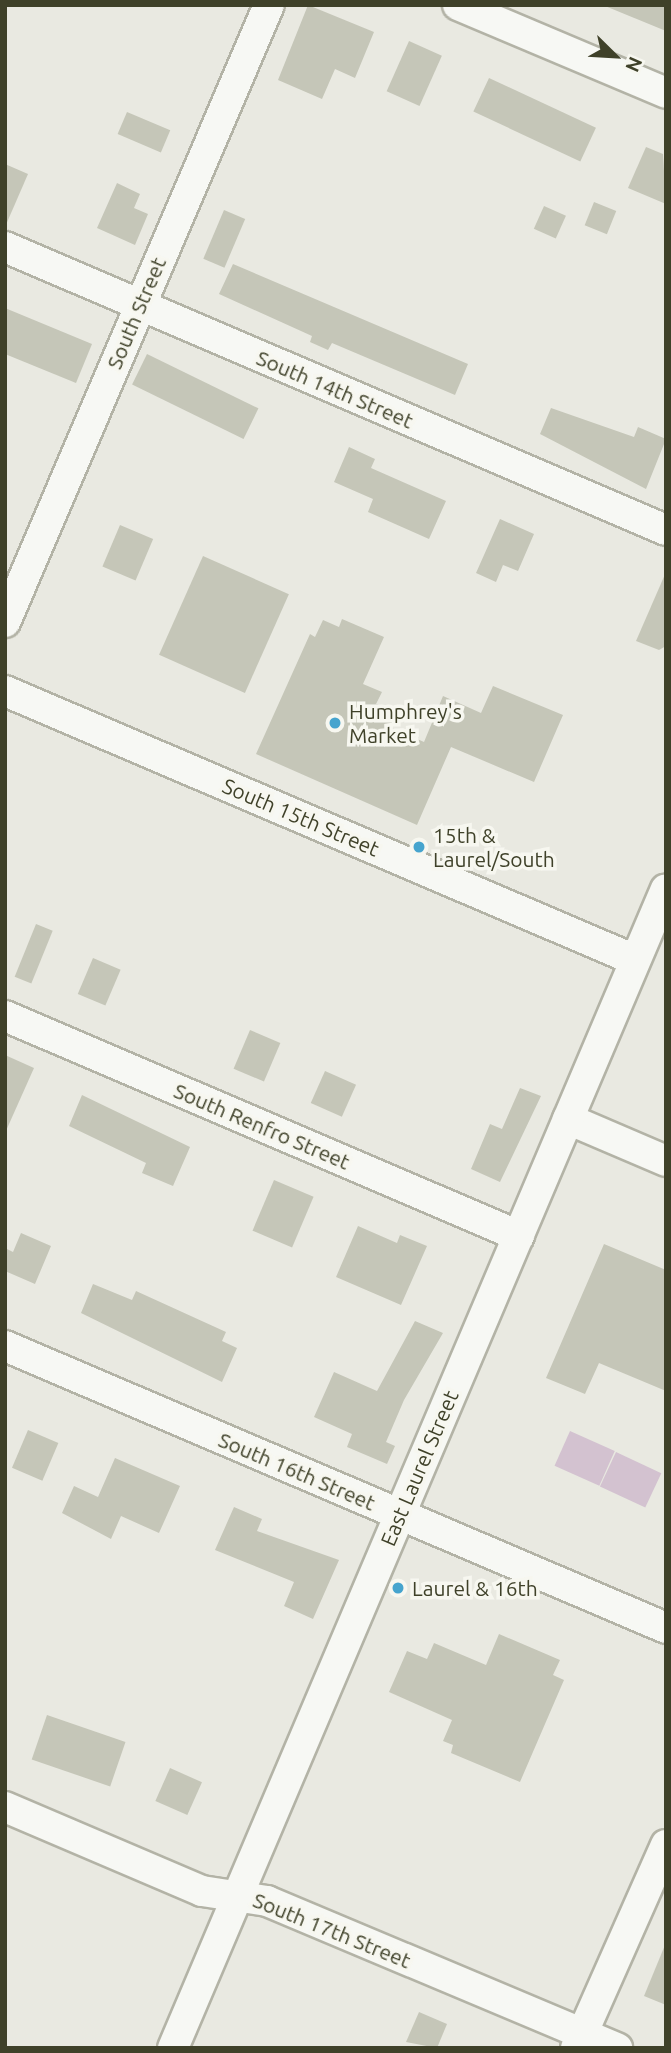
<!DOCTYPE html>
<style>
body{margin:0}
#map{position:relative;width:671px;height:2053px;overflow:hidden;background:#e9e9e1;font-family:Ubuntu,sans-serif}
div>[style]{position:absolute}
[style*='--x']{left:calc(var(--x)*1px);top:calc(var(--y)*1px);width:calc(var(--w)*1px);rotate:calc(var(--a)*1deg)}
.green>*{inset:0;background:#d3c2d0;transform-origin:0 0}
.building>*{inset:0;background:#c5c6b8;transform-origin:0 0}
.roads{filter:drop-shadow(2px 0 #b3b3a6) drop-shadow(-2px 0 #b3b3a6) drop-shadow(0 2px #b3b3a6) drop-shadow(0 -2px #b3b3a6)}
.minor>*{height:30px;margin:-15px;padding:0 15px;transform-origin:15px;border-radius:15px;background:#f7f8f4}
.dots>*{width:19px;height:19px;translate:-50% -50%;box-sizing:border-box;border:4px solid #f7f7f0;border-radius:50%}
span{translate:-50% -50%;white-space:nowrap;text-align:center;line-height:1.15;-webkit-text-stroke:7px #f7f7f0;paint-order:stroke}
.street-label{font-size:21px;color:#3f4129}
.poi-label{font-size:21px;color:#3f4129}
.left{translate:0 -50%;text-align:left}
.frame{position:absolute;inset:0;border:7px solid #3f4129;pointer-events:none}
.north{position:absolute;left:580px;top:21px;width:70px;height:70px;-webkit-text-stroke:5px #f7f7f0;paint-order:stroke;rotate:114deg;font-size:19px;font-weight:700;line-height:28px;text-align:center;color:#3f4129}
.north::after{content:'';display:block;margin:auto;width:24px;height:32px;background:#3f4129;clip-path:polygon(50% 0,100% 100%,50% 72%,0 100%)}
</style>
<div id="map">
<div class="green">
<i style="left:570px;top:1431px;width:49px;height:38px;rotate:24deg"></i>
<i style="left:616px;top:1452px;width:50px;height:38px;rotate:25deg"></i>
</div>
<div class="building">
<i style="clip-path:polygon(308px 5px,374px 32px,355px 78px,335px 69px,322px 99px,278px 80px)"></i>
<i style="clip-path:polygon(605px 5px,666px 5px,666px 31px,605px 6px)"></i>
<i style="left:409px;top:41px;width:36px;height:55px;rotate:24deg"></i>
<i style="left:489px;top:78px;width:118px;height:37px;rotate:25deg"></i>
<i style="left:127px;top:112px;width:47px;height:24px;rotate:23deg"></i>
<i style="clip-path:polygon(646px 147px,663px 154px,666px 204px,628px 188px)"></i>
<i style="clip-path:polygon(5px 164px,28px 174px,5px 227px)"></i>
<i style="clip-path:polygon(117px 183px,140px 194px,134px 208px,148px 214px,135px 245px,97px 228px)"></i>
<i style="left:594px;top:202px;width:24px;height:25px;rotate:22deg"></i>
<i style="left:544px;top:206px;width:24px;height:25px;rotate:24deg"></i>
<i style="left:224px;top:210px;width:23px;height:53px;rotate:23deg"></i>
<i style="clip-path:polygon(233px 264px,468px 364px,455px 395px,332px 343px,328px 350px,310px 342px,312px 336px,219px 294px)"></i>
<i style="clip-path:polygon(5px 308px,92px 344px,76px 383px,5px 354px)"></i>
<i style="left:147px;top:354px;width:124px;height:34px;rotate:26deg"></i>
<i style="clip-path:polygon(551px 408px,634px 437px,638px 427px,666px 439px,646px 489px,540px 434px)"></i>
<i style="clip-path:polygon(349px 447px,375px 459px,371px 468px,446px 501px,429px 539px,368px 512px,373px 499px,334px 482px)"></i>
<i style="clip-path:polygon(500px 519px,534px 534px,518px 571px,503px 565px,496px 582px,476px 573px)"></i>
<i style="left:120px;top:525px;width:36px;height:45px;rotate:23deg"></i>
<i style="left:203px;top:556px;width:94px;height:108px;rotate:24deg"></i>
<i style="clip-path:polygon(666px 572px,666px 646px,659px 650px,636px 641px)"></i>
<i style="clip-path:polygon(342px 619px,384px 637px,363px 684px,382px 692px,376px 704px,397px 713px,390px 727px,424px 742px,443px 696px,481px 713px,493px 686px,563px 715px,534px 782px,451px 747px,417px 825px,256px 754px,310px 634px,315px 637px,323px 620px,339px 627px)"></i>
<i style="left:36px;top:924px;width:18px;height:57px;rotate:22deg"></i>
<i style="left:93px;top:958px;width:30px;height:39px;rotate:23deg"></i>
<i style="left:250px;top:1030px;width:33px;height:42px;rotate:23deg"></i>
<i style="clip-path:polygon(5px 1055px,34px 1068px,5px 1133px)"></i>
<i style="left:325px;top:1071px;width:34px;height:35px;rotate:24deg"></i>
<i style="clip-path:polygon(520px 1088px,541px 1096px,500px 1182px,471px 1169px,490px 1124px,502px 1129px)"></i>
<i style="clip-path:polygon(82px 1095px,190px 1147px,173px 1186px,142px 1173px,146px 1163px,69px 1126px)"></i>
<i style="left:274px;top:1180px;width:43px;height:55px;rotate:23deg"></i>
<i style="clip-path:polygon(358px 1226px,397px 1243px,400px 1235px,427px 1246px,401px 1305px,336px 1277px)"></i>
<i style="clip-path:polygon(21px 1233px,51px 1246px,35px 1284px,5px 1271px,5px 1248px,13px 1252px)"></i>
<i style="clip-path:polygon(604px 1244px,666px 1270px,666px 1391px,599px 1363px,585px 1394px,546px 1378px)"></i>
<i style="clip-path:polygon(93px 1284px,132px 1300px,136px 1291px,226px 1332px,222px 1341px,237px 1348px,222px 1382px,81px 1313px)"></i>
<i style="clip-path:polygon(415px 1321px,443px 1333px,404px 1400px,386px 1442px,395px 1446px,387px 1464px,347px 1447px,352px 1434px,314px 1417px,334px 1372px,377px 1391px)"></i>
<i style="left:28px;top:1430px;width:33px;height:41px;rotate:23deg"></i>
<i style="clip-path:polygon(115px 1458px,180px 1486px,159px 1533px,121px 1516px,111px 1539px,62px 1513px,74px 1486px,98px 1497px)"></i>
<i style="clip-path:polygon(234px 1507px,262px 1519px,257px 1531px,339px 1560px,313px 1619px,284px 1606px,294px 1582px,215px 1550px)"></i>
<i style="clip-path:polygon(499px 1634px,560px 1660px,553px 1675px,564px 1680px,520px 1782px,451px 1753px,453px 1745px,443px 1741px,452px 1720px,389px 1692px,407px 1651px,427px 1659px,434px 1643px,486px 1665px)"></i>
<i style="left:47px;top:1715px;width:83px;height:47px;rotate:19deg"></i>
<i style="left:170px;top:1768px;width:35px;height:36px;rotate:24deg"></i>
<i style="clip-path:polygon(665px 1945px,666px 1945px,666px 2005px,644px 1996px)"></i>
<i style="clip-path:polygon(419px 2012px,447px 2024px,437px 2048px,406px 2042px)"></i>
</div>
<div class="roads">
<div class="minor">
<i style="--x:458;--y:5;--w:226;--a:22.9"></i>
<i style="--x:5;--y:247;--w:719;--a:23.18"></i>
<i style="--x:5;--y:622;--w:671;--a:-66.84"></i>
<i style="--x:5;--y:691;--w:685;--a:23.12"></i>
<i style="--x:5;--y:1016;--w:559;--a:23.17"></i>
<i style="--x:568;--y:1119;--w:107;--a:23.2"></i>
<i style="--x:5;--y:1346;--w:719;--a:23.1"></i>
<i style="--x:5;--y:1807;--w:214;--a:23.1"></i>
<i style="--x:202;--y:1891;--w:66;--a:8.7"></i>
<i style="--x:267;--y:1901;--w:380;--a:22.8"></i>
<i style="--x:173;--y:2048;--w:1259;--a:-66.96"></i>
<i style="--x:576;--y:2048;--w:222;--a:-66.1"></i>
</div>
</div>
<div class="dots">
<i style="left:335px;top:723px;background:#46a4ce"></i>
<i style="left:419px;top:847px;background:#46a4ce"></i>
<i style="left:398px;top:1588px;background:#46a4ce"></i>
</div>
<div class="street-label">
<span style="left:136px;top:313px;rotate:-67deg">South Street</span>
<span style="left:335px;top:389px;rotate:23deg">South 14th Street</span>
<span style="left:301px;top:817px;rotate:23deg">South 15th Street</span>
<span style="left:262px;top:1126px;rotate:23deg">South Renfro Street</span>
<span style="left:419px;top:1468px;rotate:-67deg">East Laurel Street</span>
<span style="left:297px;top:1471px;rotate:23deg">South 16th Street</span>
<span style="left:332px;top:1930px;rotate:22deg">South 17th Street</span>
</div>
<div class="poi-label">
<span class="left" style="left:349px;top:723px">Humphrey's<br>Market</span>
<span class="left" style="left:433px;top:847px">15th &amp;<br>Laurel/South</span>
<span class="left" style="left:412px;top:1588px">Laurel &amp; 16th</span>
</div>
<div class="frame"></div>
<div class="north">N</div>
</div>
